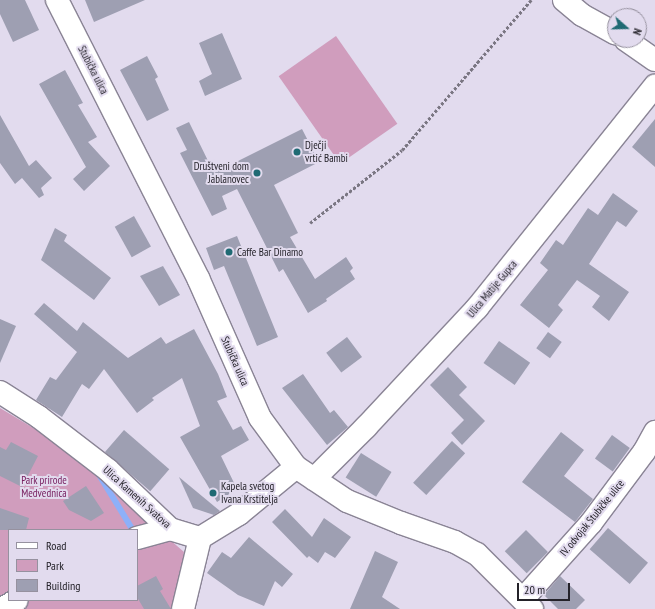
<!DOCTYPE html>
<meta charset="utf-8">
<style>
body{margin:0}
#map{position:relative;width:655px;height:609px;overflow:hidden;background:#e2dbee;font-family:"PT Sans Narrow",sans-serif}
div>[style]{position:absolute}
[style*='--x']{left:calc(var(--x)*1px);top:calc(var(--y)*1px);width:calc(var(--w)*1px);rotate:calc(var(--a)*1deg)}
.green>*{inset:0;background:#d09dbd;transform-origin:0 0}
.stream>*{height:5.5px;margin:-2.75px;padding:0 2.75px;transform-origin:2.75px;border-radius:2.75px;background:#8db0f9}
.building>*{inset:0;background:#9e9fb2;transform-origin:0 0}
.path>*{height:2.5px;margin-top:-1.25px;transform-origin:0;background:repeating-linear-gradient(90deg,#7a7682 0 3px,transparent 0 5px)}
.roads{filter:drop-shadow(1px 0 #8a8495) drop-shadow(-1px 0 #8a8495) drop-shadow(0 1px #8a8495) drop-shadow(0 -1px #8a8495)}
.minor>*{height:22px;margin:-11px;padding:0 11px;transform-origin:11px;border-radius:11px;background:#fff}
.major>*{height:22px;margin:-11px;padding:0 11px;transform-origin:11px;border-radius:11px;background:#fff}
.dots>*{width:11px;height:11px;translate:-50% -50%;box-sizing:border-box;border:2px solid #e2dbee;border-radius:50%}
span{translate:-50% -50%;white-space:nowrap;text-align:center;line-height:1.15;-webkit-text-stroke:4px #e2dbee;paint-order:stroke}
.street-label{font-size:11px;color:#242229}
.poi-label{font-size:11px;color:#242229}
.left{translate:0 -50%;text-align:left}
.right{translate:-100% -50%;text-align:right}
.park-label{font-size:11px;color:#741a5c}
.legend{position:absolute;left:8px;top:529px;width:130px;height:72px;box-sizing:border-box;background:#e2dbee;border:1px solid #96919f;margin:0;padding:5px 7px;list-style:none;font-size:12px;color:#242229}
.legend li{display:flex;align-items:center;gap:8px;height:20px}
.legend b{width:20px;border:1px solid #96919f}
.north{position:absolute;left:607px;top:8px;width:40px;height:40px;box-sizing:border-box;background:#e2dbee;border:1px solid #96919f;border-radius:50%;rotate:110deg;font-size:11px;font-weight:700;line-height:16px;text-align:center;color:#242229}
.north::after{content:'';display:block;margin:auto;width:14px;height:18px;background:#1f6a73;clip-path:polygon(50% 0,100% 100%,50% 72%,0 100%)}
.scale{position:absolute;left:517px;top:583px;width:53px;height:18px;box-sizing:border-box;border:2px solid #242229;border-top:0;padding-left:5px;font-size:12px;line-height:14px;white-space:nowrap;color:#242229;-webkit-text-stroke:3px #e2dbee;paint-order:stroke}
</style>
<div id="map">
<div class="green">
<i style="left:336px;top:36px;width:107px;height:70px;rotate:55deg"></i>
<i style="clip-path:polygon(evenodd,0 408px,60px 444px,184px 552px,181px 586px,174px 609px,0 609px,0 408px,9px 530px,137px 530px,137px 600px,9px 600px,9px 530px)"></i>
</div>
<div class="stream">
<i style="--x:99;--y:474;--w:63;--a:58.6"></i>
</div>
<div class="building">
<i style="clip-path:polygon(0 0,25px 0,39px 30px,13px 42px,0 14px)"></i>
<i style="clip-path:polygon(85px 0,145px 0,94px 22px)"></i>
<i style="clip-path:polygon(222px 33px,242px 79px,205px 96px,199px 81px,212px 74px,199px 43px)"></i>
<i style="clip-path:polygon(147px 56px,158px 77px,155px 79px,169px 110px,147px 121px,120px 70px)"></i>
<i style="clip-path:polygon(65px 70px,83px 103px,78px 105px,97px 137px,88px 142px,110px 166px,84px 191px,73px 179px,86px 167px,39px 84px)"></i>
<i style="clip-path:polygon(0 115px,29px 166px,36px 160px,52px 178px,41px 188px,44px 195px,39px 198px,22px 178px,15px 184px,0 163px)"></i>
<i style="clip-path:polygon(655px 119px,655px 167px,632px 147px)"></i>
<i style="clip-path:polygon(189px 122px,214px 173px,302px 129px,319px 162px,274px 185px,298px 233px,290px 237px,315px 279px,346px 257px,353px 268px,350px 271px,355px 279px,326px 299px,327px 301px,308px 313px,283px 269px,279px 272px,237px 189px,222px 196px,227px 209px,212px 216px,180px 153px,187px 150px,176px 128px)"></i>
<i style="clip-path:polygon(613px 193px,638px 211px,626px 227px,617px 221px,589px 264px,629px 292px,609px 321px,592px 307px,600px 296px,577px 280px,558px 305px,563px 310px,549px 328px,520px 305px,548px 270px,540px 263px,556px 240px,563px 245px,588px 208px,598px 215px)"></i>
<i style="left:134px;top:216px;width:35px;height:22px;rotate:61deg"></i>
<i style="clip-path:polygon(55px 228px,67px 235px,64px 241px,111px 278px,94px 300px,41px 260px)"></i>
<i style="clip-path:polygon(237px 236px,278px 337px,257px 346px,224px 266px,214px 270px,206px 248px)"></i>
<i style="clip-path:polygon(163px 266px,180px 295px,159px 306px,140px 276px)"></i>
<i style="clip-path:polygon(44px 303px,77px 331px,83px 322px,128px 358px,161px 337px,166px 344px,194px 329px,218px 374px,227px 397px,217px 401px,233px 430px,241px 426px,249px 440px,221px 456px,237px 489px,217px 502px,180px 437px,200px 426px,182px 378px,152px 398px,154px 400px,137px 413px,104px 369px,89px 389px,82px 384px,62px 417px,36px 400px,50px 377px,56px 380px,77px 352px,34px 314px)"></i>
<i style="clip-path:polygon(0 319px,16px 326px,0 363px)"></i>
<i style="left:548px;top:332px;width:17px;height:20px;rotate:36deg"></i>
<i style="left:347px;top:337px;width:25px;height:26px;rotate:53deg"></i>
<i style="left:499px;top:341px;width:38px;height:27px;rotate:35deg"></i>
<i style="clip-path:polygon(448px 367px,467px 387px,459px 395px,485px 421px,462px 445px,451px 433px,464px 420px,430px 385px)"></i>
<i style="clip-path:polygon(303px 374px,330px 413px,334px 410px,348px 427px,327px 445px,282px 388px)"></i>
<i style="left:124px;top:430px;width:60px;height:29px;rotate:41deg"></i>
<i style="clip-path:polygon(561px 432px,584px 450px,564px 476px,593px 499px,575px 522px,522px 482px)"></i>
<i style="left:612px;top:435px;width:22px;height:29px;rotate:36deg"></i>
<i style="left:452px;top:441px;width:18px;height:57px;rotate:43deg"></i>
<i style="clip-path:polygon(11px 442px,38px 456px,22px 487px,0 476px,0 447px,6px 450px)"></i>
<i style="left:361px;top:453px;width:36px;height:29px;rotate:32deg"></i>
<i style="clip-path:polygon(179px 477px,220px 511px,214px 515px,193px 508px)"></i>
<i style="clip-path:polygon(86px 486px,104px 513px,91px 521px,69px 510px,63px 501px)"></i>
<i style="clip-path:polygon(0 508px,29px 518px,26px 530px,0 530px)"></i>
<i style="clip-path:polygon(285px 509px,312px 537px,324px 518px,351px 537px,335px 558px,325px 552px,318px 563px,309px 556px,307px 558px,272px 522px)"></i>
<i style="left:608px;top:528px;width:53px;height:28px;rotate:41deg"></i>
<i style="left:526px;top:530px;width:31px;height:30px;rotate:45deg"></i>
<i style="clip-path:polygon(249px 537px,293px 574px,282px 587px,275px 581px,264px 606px,238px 595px,207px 573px,222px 552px,231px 558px)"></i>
<i style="clip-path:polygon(375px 551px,398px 562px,382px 597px,400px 609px,350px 609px)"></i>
<i style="clip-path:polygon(156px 576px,163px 589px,160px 591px,171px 609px,144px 609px,137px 597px,137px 586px)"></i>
<i style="clip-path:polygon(560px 576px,585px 600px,576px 609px,558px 609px,544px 595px)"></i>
</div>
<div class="path">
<i style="--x:310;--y:223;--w:117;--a:-38.4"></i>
<i style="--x:402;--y:150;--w:198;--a:-49.3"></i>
</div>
<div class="roads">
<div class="minor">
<i style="--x:564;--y:0;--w:23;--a:40"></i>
<i style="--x:582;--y:15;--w:38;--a:29"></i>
<i style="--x:626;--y:40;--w:35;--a:35"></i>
<i style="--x:0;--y:392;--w:46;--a:32.7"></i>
<i style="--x:39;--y:417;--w:87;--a:37.5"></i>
<i style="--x:108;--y:470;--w:86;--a:43.6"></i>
<i style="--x:170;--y:529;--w:31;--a:17"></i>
<i style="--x:200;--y:538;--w:46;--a:-31.6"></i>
<i style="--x:239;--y:514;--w:74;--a:-39.5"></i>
<i style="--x:314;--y:479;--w:74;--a:-45"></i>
<i style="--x:366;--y:427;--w:163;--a:-47"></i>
<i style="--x:477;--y:308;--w:285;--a:-51.3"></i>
<i style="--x:137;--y:538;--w:34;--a:-15"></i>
<i style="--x:523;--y:599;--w:102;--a:-48.2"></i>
<i style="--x:591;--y:523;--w:89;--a:-53.3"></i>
<i style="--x:644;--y:452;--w:23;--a:-61"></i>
<i style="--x:2;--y:609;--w:17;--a:-31"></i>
<i style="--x:183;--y:609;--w:73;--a:-76.5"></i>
</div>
<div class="major">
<i style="--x:57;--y:0;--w:312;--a:63.1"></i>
<i style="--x:198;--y:278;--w:153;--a:66.1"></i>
<i style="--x:260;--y:418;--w:61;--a:53.7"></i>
<i style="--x:296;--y:467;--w:61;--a:33.7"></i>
<i style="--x:347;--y:501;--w:58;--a:22.2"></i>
<i style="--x:401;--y:523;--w:57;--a:19.4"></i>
<i style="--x:455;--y:542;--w:25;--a:29"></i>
<i style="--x:477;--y:554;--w:78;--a:45"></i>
</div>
</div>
<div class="dots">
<i style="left:297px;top:152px;background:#1f6a73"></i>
<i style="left:257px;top:173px;background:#1f6a73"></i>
<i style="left:229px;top:252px;background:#1f6a73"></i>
<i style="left:213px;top:493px;background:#1f6a73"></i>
</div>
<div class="street-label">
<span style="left:93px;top:70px;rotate:63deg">Stubička ulica</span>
<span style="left:492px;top:289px;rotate:-50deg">Ulica Matije Gupca</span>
<span style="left:235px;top:361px;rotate:66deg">Stubička ulica</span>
<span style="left:137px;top:497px;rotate:42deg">Ulica Kamenih Svatova</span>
<span style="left:592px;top:518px;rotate:-51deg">IV. odvojak Stubičke ulice</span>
</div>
<div class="poi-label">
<span class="left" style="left:305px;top:152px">Dječji<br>vrtić Bambi</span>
<span class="right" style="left:249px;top:173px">Društveni dom<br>Jablanovec</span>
<span class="left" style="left:237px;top:252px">Caffe Bar Dinamo</span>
<span class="left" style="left:221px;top:493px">Kapela svetog<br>Ivana Krstitelja</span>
</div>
<div class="park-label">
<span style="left:44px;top:487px">Park prirode<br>Medvednica</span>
</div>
<ul class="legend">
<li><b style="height:5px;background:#fff"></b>Road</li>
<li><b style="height:11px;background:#d09dbd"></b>Park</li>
<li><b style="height:11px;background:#9e9fb2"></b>Building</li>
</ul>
<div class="north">N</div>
<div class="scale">20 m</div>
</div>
